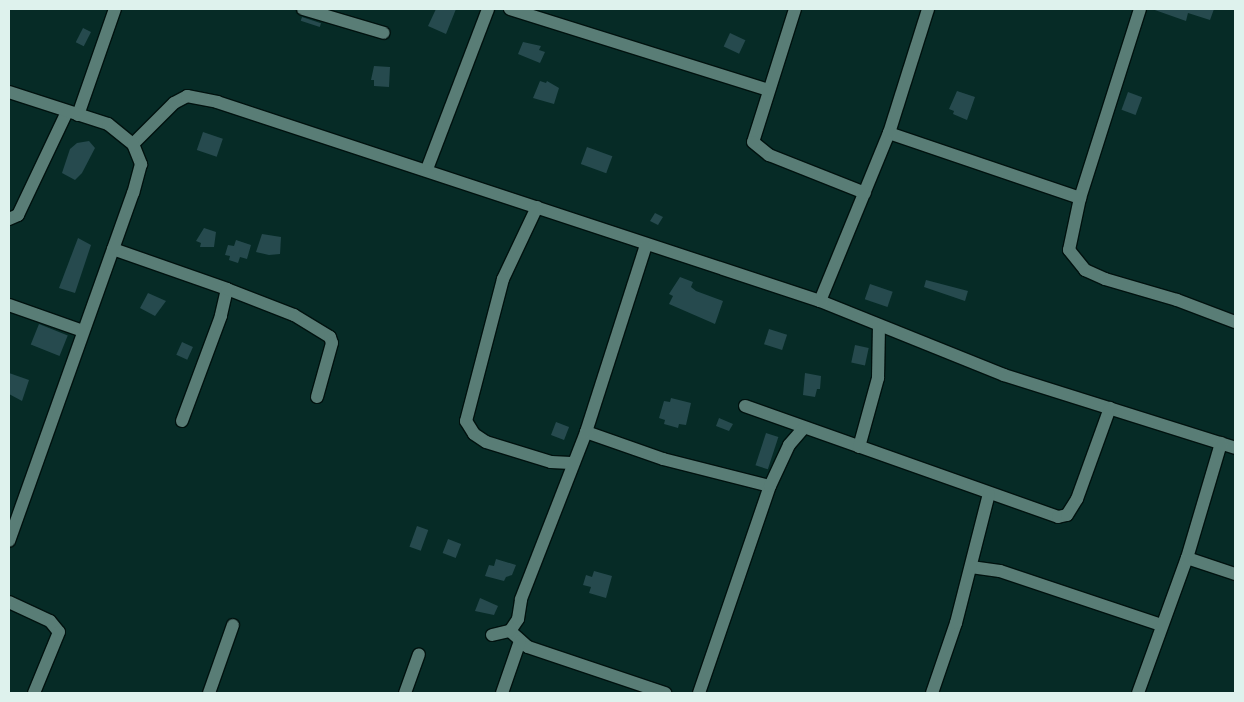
<!DOCTYPE html>
<style>
body{margin:0}
#map{position:relative;width:1244px;height:702px;overflow:hidden;background:#062b26;font-family:"Sofia Sans Condensed",sans-serif}
div>[style]{position:absolute}
[style*='--x']{left:calc(var(--x)*1px);top:calc(var(--y)*1px);width:calc(var(--w)*1px);rotate:calc(var(--a)*1deg)}
.building>*{inset:0;background:#264a4e;transform-origin:0 0}
.roads{filter:drop-shadow(1px 0 #00120f) drop-shadow(-1px 0 #00120f) drop-shadow(0 1px #00120f) drop-shadow(0 -1px #00120f)}
.minor>*{height:12px;margin:-6px;padding:0 6px;transform-origin:6px;border-radius:6px;background:#597d76}
.tertiary>*{height:12px;margin:-6px;padding:0 6px;transform-origin:6px;border-radius:6px;background:#597d76}
span{translate:-50% -50%;white-space:nowrap;text-align:center;line-height:1.15;-webkit-text-stroke:4.5px #00211c;paint-order:stroke}
.frame{position:absolute;inset:0;border:10px solid #def2ed;pointer-events:none}
</style>
<div id="map">
<div class="building">
<i style="clip-path:polygon(436px 9px,456px 9px,446px 34px,428px 26px)"></i>
<i style="clip-path:polygon(1152px 9px,1214px 9px,1210px 20px,1188px 13px,1186px 21px)"></i>
<i style="left:302px;top:17px;width:20px;height:4px;rotate:18deg"></i>
<i style="left:83px;top:28px;width:9px;height:16px;rotate:27deg"></i>
<i style="left:730px;top:33px;width:17px;height:15px;rotate:25deg"></i>
<i style="clip-path:polygon(523px 42px,541px 46px,539px 50px,545px 52px,540px 63px,518px 54px)"></i>
<i style="clip-path:polygon(374px 66px,390px 67px,389px 87px,374px 86px,374px 80px,371px 80px)"></i>
<i style="clip-path:polygon(540px 81px,546px 83px,547px 81px,559px 88px,554px 104px,533px 98px)"></i>
<i style="clip-path:polygon(957px 91px,975px 97px,967px 120px,953px 114px,954px 111px,949px 109px)"></i>
<i style="left:1128px;top:92px;width:15px;height:19px;rotate:20deg"></i>
<i style="left:203px;top:132px;width:21px;height:19px;rotate:19deg"></i>
<i style="clip-path:polygon(89px 141px,95px 148px,82px 173px,75px 180px,62px 173px,70px 149px,77px 143px)"></i>
<i style="left:587px;top:147px;width:27px;height:18px;rotate:20deg"></i>
<i style="clip-path:polygon(655px 213px,663px 217px,658px 225px,650px 221px)"></i>
<i style="clip-path:polygon(204px 228px,216px 232px,214px 247px,200px 247px,201px 243px,196px 241px)"></i>
<i style="clip-path:polygon(262px 234px,281px 237px,280px 254px,269px 255px,256px 252px)"></i>
<i style="clip-path:polygon(78px 238px,91px 245px,75px 293px,59px 288px)"></i>
<i style="clip-path:polygon(236px 240px,251px 245px,247px 259px,240px 257px,238px 263px,229px 260px,230px 256px,225px 255px,228px 245px,234px 246px)"></i>
<i style="clip-path:polygon(680px 277px,693px 282px,691px 287px,696px 291px,723px 301px,715px 324px,669px 304px,673px 296px,669px 294px)"></i>
<i style="clip-path:polygon(926px 280px,968px 291px,965px 301px,924px 287px)"></i>
<i style="left:870px;top:284px;width:24px;height:16px;rotate:19deg"></i>
<i style="clip-path:polygon(148px 293px,166px 301px,155px 316px,140px 308px)"></i>
<i style="left:39px;top:324px;width:31px;height:22px;rotate:22deg"></i>
<i style="left:769px;top:329px;width:19px;height:16px;rotate:18deg"></i>
<i style="left:182px;top:342px;width:12px;height:14px;rotate:24deg"></i>
<i style="left:855px;top:345px;width:14px;height:18px;rotate:12deg"></i>
<i style="clip-path:polygon(9px 373px,29px 380px,22px 401px,9px 394px)"></i>
<i style="clip-path:polygon(805px 373px,821px 376px,820px 389px,817px 389px,815px 397px,803px 395px)"></i>
<i style="clip-path:polygon(671px 398px,691px 403px,686px 425px,679px 424px,678px 428px,664px 424px,665px 420px,659px 418px,664px 401px,670px 402px)"></i>
<i style="clip-path:polygon(719px 418px,733px 424px,729px 431px,716px 426px)"></i>
<i style="left:556px;top:422px;width:14px;height:14px;rotate:21deg"></i>
<i style="left:766px;top:433px;width:13px;height:34px;rotate:18deg"></i>
<i style="left:417px;top:526px;width:12px;height:22px;rotate:20deg"></i>
<i style="left:448px;top:539px;width:14px;height:15px;rotate:21deg"></i>
<i style="clip-path:polygon(496px 559px,516px 565px,512px 575px,506px 577px,504px 581px,485px 576px,489px 565px,494px 566px)"></i>
<i style="clip-path:polygon(594px 571px,612px 576px,606px 598px,589px 593px,591px 587px,583px 585px,586px 575px,592px 577px)"></i>
<i style="clip-path:polygon(480px 598px,498px 606px,494px 615px,475px 611px)"></i>
</div>
<div class="roads">
<div class="minor">
<i style="--x:303;--y:9;--w:84;--a:16.5"></i>
<i style="--x:510;--y:9;--w:270;--a:17.4"></i>
<i style="--x:795;--y:9;--w:139;--a:107.5"></i>
<i style="--x:753;--y:142;--w:21;--a:39"></i>
<i style="--x:769;--y:155;--w:103;--a:21.6"></i>
<i style="--x:1140;--y:9;--w:198;--a:107.6"></i>
<i style="--x:1080;--y:198;--w:53;--a:101.9"></i>
<i style="--x:1069;--y:250;--w:26;--a:51"></i>
<i style="--x:1085;--y:270;--w:22;--a:24"></i>
<i style="--x:1105;--y:279;--w:75;--a:16.3"></i>
<i style="--x:1177;--y:300;--w:62;--a:20.8"></i>
<i style="--x:78;--y:115;--w:112;--a:-70.8"></i>
<i style="--x:889;--y:133;--w:202;--a:18.8"></i>
<i style="--x:133;--y:144;--w:58;--a:-45"></i>
<i style="--x:174;--y:103;--w:15;--a:-28"></i>
<i style="--x:187;--y:96;--w:31;--a:11"></i>
<i style="--x:217;--y:102;--w:635;--a:18.26"></i>
<i style="--x:820;--y:301;--w:198;--a:21.9"></i>
<i style="--x:1004;--y:375;--w:242;--a:17.5"></i>
<i style="--x:427;--y:169;--w:171;--a:-69.1"></i>
<i style="--x:537;--y:207;--w:80;--a:115.3"></i>
<i style="--x:503;--y:279;--w:147;--a:104.6"></i>
<i style="--x:466;--y:421;--w:15;--a:58"></i>
<i style="--x:474;--y:434;--w:14;--a:34"></i>
<i style="--x:486;--y:442;--w:68;--a:17.1"></i>
<i style="--x:551;--y:462;--w:20;--a:3"></i>
<i style="--x:9;--y:219;--w:10;--a:-24"></i>
<i style="--x:18;--y:215;--w:114;--a:-64.6"></i>
<i style="--x:113;--y:249;--w:121;--a:19.3"></i>
<i style="--x:227;--y:289;--w:28;--a:103"></i>
<i style="--x:221;--y:316;--w:112;--a:110.4"></i>
<i style="--x:227;--y:289;--w:72;--a:21.2"></i>
<i style="--x:294;--y:315;--w:42;--a:31.4"></i>
<i style="--x:330;--y:337;--w:6;--a:72"></i>
<i style="--x:332;--y:343;--w:56;--a:105.5"></i>
<i style="--x:820;--y:301;--w:182;--a:-67.7"></i>
<i style="--x:889;--y:133;--w:130;--a:-72.5"></i>
<i style="--x:9;--y:305;--w:78;--a:19.4"></i>
<i style="--x:745;--y:406;--w:332;--a:19.5"></i>
<i style="--x:1058;--y:517;--w:9;--a:-13"></i>
<i style="--x:1067;--y:515;--w:19;--a:-58"></i>
<i style="--x:1077;--y:499;--w:97;--a:-70.1"></i>
<i style="--x:586;--y:432;--w:82;--a:19.3"></i>
<i style="--x:663;--y:459;--w:110;--a:14.2"></i>
<i style="--x:859;--y:447;--w:72;--a:-74.6"></i>
<i style="--x:878;--y:378;--w:52;--a:-88.9"></i>
<i style="--x:1187;--y:558;--w:51;--a:18.4"></i>
<i style="--x:971;--y:567;--w:29;--a:8"></i>
<i style="--x:1000;--y:571;--w:170;--a:18.5"></i>
<i style="--x:9;--y:602;--w:45;--a:24.9"></i>
<i style="--x:50;--y:621;--w:14;--a:51"></i>
<i style="--x:59;--y:632;--w:66;--a:112.3"></i>
<i style="--x:510;--y:631;--w:24;--a:42"></i>
<i style="--x:528;--y:647;--w:145;--a:18.6"></i>
<i style="--x:492;--y:635;--w:18;--a:-13"></i>
<i style="--x:510;--y:631;--w:14;--a:-56"></i>
<i style="--x:518;--y:619;--w:20;--a:-81"></i>
<i style="--x:521;--y:599;--w:179;--a:-68.7"></i>
<i style="--x:586;--y:432;--w:196;--a:-72.2"></i>
<i style="--x:209;--y:693;--w:72;--a:-70.6"></i>
<i style="--x:405;--y:693;--w:41;--a:-70.3"></i>
<i style="--x:502;--y:693;--w:55;--a:-70.9"></i>
<i style="--x:699;--y:693;--w:219;--a:-71.1"></i>
<i style="--x:770;--y:486;--w:45;--a:-65.1"></i>
<i style="--x:789;--y:445;--w:23;--a:-49"></i>
<i style="--x:932;--y:693;--w:74;--a:-71.1"></i>
<i style="--x:956;--y:623;--w:133;--a:-75.7"></i>
<i style="--x:1138;--y:693;--w:144;--a:-70.1"></i>
<i style="--x:1187;--y:558;--w:120;--a:-73.5"></i>
</div>
<div class="tertiary">
<i style="--x:9;--y:92;--w:104;--a:17.9"></i>
<i style="--x:108;--y:124;--w:32;--a:39"></i>
<i style="--x:133;--y:144;--w:22;--a:68"></i>
<i style="--x:141;--y:164;--w:30;--a:105"></i>
<i style="--x:133;--y:193;--w:369;--a:109.6"></i>
</div>
</div>
<div class="frame"></div>
</div>
